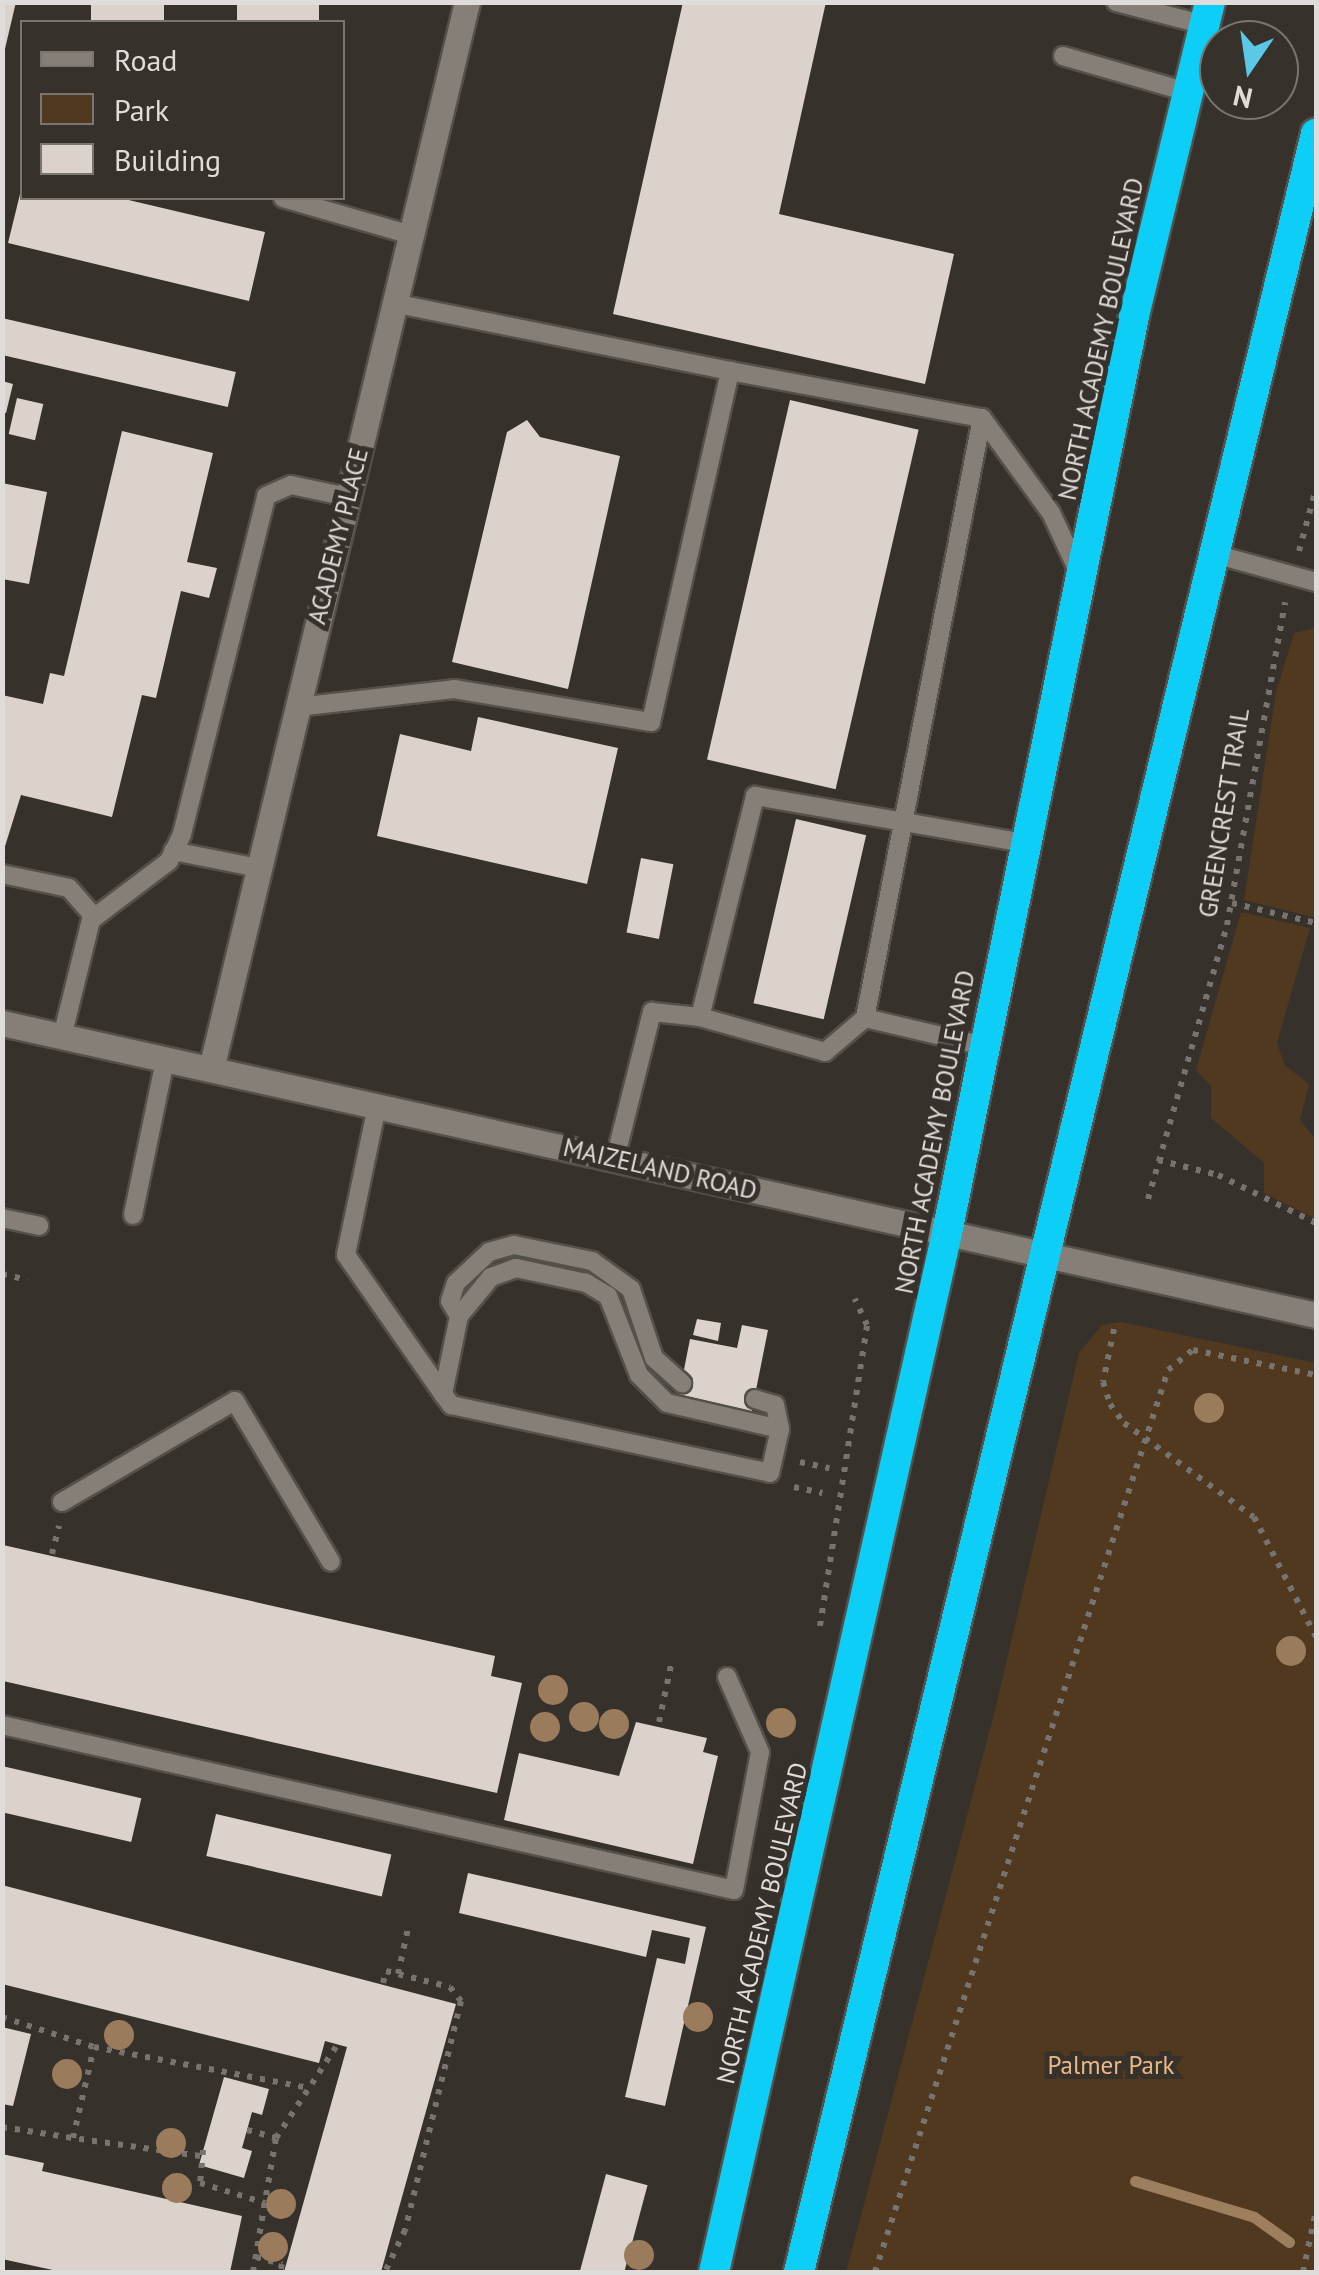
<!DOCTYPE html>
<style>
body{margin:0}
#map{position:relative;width:1319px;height:2275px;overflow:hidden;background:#36312b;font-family:"PT Sans",sans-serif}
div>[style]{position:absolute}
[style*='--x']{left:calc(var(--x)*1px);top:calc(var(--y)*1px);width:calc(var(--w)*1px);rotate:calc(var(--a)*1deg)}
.green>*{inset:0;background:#50391f}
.stream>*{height:11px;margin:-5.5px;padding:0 5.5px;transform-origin:5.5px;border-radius:5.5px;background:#9d7f5f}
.building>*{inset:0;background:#dad2cb;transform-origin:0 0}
.path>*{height:6px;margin-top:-3px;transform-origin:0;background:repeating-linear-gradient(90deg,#77736e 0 5px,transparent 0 13px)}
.roads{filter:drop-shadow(2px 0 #54504a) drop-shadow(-2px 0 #54504a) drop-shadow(0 2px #54504a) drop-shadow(0 -2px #54504a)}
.lane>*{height:18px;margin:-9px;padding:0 9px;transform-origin:9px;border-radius:9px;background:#867f78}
.street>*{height:25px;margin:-12.5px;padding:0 12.5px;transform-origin:12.5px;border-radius:12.5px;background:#867f78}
.secondary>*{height:25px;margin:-12.5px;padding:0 12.5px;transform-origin:12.5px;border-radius:12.5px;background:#867f78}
.highway>*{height:30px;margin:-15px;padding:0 15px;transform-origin:15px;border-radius:15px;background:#0ccef6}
.trees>*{width:30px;height:30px;margin:-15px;border-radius:50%;background:#9a7c5c}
span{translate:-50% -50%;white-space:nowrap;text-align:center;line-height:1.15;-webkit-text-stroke:10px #36312b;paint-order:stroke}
.street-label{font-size:25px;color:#e0dcd9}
.park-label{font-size:25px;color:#ebb985}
.frame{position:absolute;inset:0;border:5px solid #e0dcd9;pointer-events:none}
.legend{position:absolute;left:20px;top:20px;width:325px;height:180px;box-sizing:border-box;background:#36312b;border:2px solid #7a7571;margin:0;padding:12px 18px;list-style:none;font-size:30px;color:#e0dcd9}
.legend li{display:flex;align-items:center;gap:20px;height:50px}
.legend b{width:50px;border:2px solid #7a7571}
.north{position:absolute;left:1199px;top:20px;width:100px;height:100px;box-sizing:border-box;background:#36312b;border:2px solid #7a7571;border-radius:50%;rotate:193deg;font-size:28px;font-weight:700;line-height:40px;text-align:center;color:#e0dcd9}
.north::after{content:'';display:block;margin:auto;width:35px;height:45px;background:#5ac8e6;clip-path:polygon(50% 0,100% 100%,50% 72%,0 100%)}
</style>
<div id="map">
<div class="green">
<i style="clip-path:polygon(1316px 628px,1316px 918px,1244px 900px,1276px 692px,1294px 633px)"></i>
<i style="clip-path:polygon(1241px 912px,1310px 928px,1277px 1043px,1285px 1065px,1309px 1084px,1300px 1120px,1316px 1140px,1316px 1219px,1264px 1193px,1264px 1163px,1211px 1118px,1211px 1086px,1196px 1070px)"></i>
<i style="clip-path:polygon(1121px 1322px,1316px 1363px,1316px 2272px,846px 2272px,995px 1710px,1079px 1353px,1102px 1325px)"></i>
</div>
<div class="stream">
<i style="--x:1135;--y:2181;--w:124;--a:16.8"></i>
<i style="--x:1254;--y:2217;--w:43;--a:35.5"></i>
</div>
<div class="building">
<i style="clip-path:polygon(2px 2px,16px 2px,4px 53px,2px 53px)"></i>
<i style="left:91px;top:2px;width:73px;height:21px"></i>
<i style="left:237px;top:2px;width:82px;height:21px"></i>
<i style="clip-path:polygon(683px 2px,826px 2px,779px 214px,954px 254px,925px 384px,613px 314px)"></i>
<i style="clip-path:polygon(21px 190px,22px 198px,120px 198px,265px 232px,249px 301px,8px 243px)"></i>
<i style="left:2px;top:318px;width:240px;height:36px;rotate:13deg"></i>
<i style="clip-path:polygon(2px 381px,13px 384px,6px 413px,2px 412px)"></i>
<i style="left:17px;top:398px;width:27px;height:37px;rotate:13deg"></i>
<i style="left:790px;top:400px;width:132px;height:369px;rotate:13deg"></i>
<i style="clip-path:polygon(527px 420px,540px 437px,620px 456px,568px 689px,452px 662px,507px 432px)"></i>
<i style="clip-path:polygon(122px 431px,213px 453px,187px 562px,217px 568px,209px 598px,181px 591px,156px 698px,142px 695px,112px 817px,21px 795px,2px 856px,2px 695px,43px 704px,50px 673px,64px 676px)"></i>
<i style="clip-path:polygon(2px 483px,47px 492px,29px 584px,2px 579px)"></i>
<i style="clip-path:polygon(478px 717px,618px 748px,587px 884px,377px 836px,400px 734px,471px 751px)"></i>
<i style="left:796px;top:819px;width:72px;height:189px;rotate:13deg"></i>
<i style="left:641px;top:858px;width:33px;height:76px;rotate:11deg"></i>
<i style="clip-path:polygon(697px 1319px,721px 1323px,718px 1341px,693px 1335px)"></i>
<i style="clip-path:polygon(742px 1325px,768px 1330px,751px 1415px,678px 1400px,690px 1339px,737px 1348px)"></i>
<i style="clip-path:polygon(3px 1545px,495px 1656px,491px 1676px,522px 1683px,497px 1793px,3px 1681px)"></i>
<i style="clip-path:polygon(636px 1722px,707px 1738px,703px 1752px,718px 1756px,693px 1864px,504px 1820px,519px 1753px,619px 1776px)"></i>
<i style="left:2px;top:1766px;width:143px;height:45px;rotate:13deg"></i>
<i style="left:216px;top:1814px;width:180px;height:43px;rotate:13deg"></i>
<i style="clip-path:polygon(468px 1873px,706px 1927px,665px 2106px,625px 2097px,657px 1958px,685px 1964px,690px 1938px,652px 1930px,646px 1957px,459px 1913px)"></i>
<i style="clip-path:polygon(2px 1885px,456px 2004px,381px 2272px,284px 2272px,347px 2047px,325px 2041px,319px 2063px,2px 1984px)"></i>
<i style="clip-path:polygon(2px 2027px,31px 2034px,13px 2106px,2px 2104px)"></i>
<i style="clip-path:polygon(224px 2077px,269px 2089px,262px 2115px,252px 2112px,242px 2148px,252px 2151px,244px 2178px,199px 2165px)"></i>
<i style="clip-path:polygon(2px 2154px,44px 2163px,42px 2171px,242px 2216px,230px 2272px,62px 2272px,2px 2259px)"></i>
<i style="left:606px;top:2174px;width:43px;height:101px;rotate:15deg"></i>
</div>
<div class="path">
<i style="--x:1299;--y:551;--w:64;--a:-74.7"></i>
<i style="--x:1232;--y:903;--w:86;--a:13.4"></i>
<i style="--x:1158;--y:1160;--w:62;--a:14"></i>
<i style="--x:1218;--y:1175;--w:109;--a:26.1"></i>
<i style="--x:1148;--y:1199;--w:285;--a:-73.9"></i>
<i style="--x:1227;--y:925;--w:328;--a:-79.8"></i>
<i style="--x:2;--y:1274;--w:26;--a:13"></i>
<i style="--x:1114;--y:1329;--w:54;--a:101.7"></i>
<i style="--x:1103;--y:1382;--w:23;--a:72"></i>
<i style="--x:1110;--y:1404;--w:24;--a:54"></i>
<i style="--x:1124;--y:1423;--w:160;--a:35.9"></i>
<i style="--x:1254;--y:1517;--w:135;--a:62.7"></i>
<i style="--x:800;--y:1462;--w:30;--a:12"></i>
<i style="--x:794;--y:1487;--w:29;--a:12"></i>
<i style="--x:52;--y:1554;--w:29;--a:-76"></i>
<i style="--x:820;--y:1626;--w:305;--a:-81.1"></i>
<i style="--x:867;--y:1325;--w:29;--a:-115"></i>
<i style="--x:659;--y:1722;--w:58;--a:-78.1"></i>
<i style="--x:398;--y:1974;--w:51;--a:-77.6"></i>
<i style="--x:383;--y:1983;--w:12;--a:-76"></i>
<i style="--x:386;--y:1971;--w:66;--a:14"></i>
<i style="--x:450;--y:1987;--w:18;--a:52"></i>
<i style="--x:461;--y:2001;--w:236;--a:103.7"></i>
<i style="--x:405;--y:2230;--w:47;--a:115.5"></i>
<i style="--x:2;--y:2017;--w:97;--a:18.1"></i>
<i style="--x:2;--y:2127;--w:72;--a:8.8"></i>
<i style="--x:247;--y:2130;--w:30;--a:15"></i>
<i style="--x:203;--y:2150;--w:33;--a:95"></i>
<i style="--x:200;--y:2183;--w:68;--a:17.1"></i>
<i style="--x:200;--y:2156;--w:128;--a:-171.9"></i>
<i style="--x:73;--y:2138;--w:93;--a:-77"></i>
<i style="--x:94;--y:2047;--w:218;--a:10.8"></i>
<i style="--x:256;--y:2257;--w:27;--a:15"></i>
<i style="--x:282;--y:2264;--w:8;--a:104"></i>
<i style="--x:253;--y:2272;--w:136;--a:-80.3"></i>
<i style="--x:276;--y:2138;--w:113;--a:-56.6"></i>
<i style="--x:875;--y:2272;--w:948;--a:-72"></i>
<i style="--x:1168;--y:1370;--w:32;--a:-39"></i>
<i style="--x:1193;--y:1350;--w:126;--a:11.5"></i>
<i style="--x:1303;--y:2272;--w:62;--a:-78"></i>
</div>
<div class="roads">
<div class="lane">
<i style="--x:1116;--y:2;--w:92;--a:14.5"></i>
<i style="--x:1063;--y:56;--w:130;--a:16.1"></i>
<i style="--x:283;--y:198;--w:133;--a:16.1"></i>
<i style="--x:730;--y:371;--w:256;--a:10.6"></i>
<i style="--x:982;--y:418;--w:117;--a:54"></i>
<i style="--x:1051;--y:513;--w:68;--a:64.9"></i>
<i style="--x:1218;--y:555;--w:102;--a:15.4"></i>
<i style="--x:297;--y:707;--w:158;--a:-6.5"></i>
<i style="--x:454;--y:689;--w:200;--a:9.5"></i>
<i style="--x:651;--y:722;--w:360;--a:-77.3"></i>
<i style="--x:730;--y:371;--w:343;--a:-168.6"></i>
<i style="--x:173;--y:851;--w:87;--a:11.3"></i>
<i style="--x:2;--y:874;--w:68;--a:11.8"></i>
<i style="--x:69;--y:888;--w:38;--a:49"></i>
<i style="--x:700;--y:1017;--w:130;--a:15.6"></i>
<i style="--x:825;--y:1052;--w:52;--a:-40.4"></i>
<i style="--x:865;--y:1018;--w:121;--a:13.3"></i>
<i style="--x:865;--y:1018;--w:611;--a:-78.97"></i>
<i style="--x:62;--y:1037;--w:121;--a:-76.1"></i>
<i style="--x:91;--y:920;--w:98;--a:-37.1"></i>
<i style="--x:169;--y:861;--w:30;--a:-64"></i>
<i style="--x:182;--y:834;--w:348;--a:-76"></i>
<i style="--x:266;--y:496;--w:27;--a:-24"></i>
<i style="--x:291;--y:485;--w:58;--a:11.9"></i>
<i style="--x:377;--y:1106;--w:152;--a:101.8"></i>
<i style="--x:346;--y:1255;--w:169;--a:55.1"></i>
<i style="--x:443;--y:1394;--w:14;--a:54"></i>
<i style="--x:451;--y:1405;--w:326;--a:12"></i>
<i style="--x:770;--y:1473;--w:45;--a:-77.2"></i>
<i style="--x:780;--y:1429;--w:116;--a:-167"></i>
<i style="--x:667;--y:1403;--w:40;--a:-135"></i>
<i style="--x:639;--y:1375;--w:85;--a:-111.4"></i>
<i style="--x:608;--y:1296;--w:26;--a:-149"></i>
<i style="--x:586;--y:1283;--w:72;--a:-167.9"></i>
<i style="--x:516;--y:1268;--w:27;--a:160"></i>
<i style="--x:491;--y:1277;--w:50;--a:129.4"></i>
<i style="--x:459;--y:1316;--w:80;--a:101.6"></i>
<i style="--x:615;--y:1159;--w:152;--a:-75.9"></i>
<i style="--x:652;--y:1012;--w:48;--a:5.9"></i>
<i style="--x:700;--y:1017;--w:228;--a:-76"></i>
<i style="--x:755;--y:796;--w:274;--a:9.9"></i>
<i style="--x:133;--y:1215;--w:158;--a:-78.3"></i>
<i style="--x:2;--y:1218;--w:38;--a:12"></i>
<i style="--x:459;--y:1316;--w:17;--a:-121"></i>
<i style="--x:450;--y:1301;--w:19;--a:-72"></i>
<i style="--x:456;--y:1283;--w:45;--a:-43.2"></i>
<i style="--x:489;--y:1252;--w:26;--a:-16"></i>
<i style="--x:514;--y:1245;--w:80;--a:11.6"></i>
<i style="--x:592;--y:1261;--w:48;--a:35.7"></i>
<i style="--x:631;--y:1289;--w:73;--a:71.6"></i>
<i style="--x:654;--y:1358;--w:38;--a:42"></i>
<i style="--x:755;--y:1399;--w:21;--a:17"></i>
<i style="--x:775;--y:1405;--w:25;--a:78"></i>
<i style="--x:62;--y:1502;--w:200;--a:-30.3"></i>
<i style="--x:235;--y:1401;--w:187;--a:59.2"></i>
<i style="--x:2;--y:1725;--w:750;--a:12.7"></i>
<i style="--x:734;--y:1890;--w:140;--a:-79.3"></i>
<i style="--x:760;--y:1752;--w:82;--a:-113.7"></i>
</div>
<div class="street">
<i style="--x:211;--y:1069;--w:1097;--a:-76.51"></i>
</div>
<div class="secondary">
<i style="--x:2;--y:1023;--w:1346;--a:12.53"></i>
</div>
<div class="highway">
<i style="--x:714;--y:2272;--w:1065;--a:-77.36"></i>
<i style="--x:947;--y:1233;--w:936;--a:-78.47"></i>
<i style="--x:1134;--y:316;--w:323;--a:-76.4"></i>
<i style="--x:799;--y:2272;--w:2200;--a:-76.41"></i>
</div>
</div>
<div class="trees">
<i style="left:1209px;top:1408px"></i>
<i style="left:1291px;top:1651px"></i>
<i style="left:553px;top:1690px"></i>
<i style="left:584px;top:1717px"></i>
<i style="left:781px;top:1723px"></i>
<i style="left:614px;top:1724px"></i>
<i style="left:545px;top:1727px"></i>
<i style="left:698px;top:2017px"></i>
<i style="left:119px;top:2035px"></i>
<i style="left:67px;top:2074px"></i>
<i style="left:171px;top:2143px"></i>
<i style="left:177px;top:2188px"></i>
<i style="left:281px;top:2204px"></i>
<i style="left:273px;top:2247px"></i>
<i style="left:639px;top:2255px"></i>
</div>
<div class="street-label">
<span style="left:1101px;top:339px;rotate:-78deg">NORTH ACADEMY BOULEVARD</span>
<span style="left:338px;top:536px;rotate:-76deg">ACADEMY PLACE</span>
<span style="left:1224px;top:813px;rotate:-81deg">GREENCREST TRAIL</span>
<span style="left:935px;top:1132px;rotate:-79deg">NORTH ACADEMY BOULEVARD</span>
<span style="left:660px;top:1169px;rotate:13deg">MAIZELAND ROAD</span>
<span style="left:762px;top:1923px;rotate:-77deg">NORTH ACADEMY BOULEVARD</span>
</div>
<div class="park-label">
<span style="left:1111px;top:2065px">Palmer Park</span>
</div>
<div class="frame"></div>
<ul class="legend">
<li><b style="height:12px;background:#867f78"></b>Road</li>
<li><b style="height:28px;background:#50391f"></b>Park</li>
<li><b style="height:28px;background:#dad2cb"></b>Building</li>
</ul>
<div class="north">N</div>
</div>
